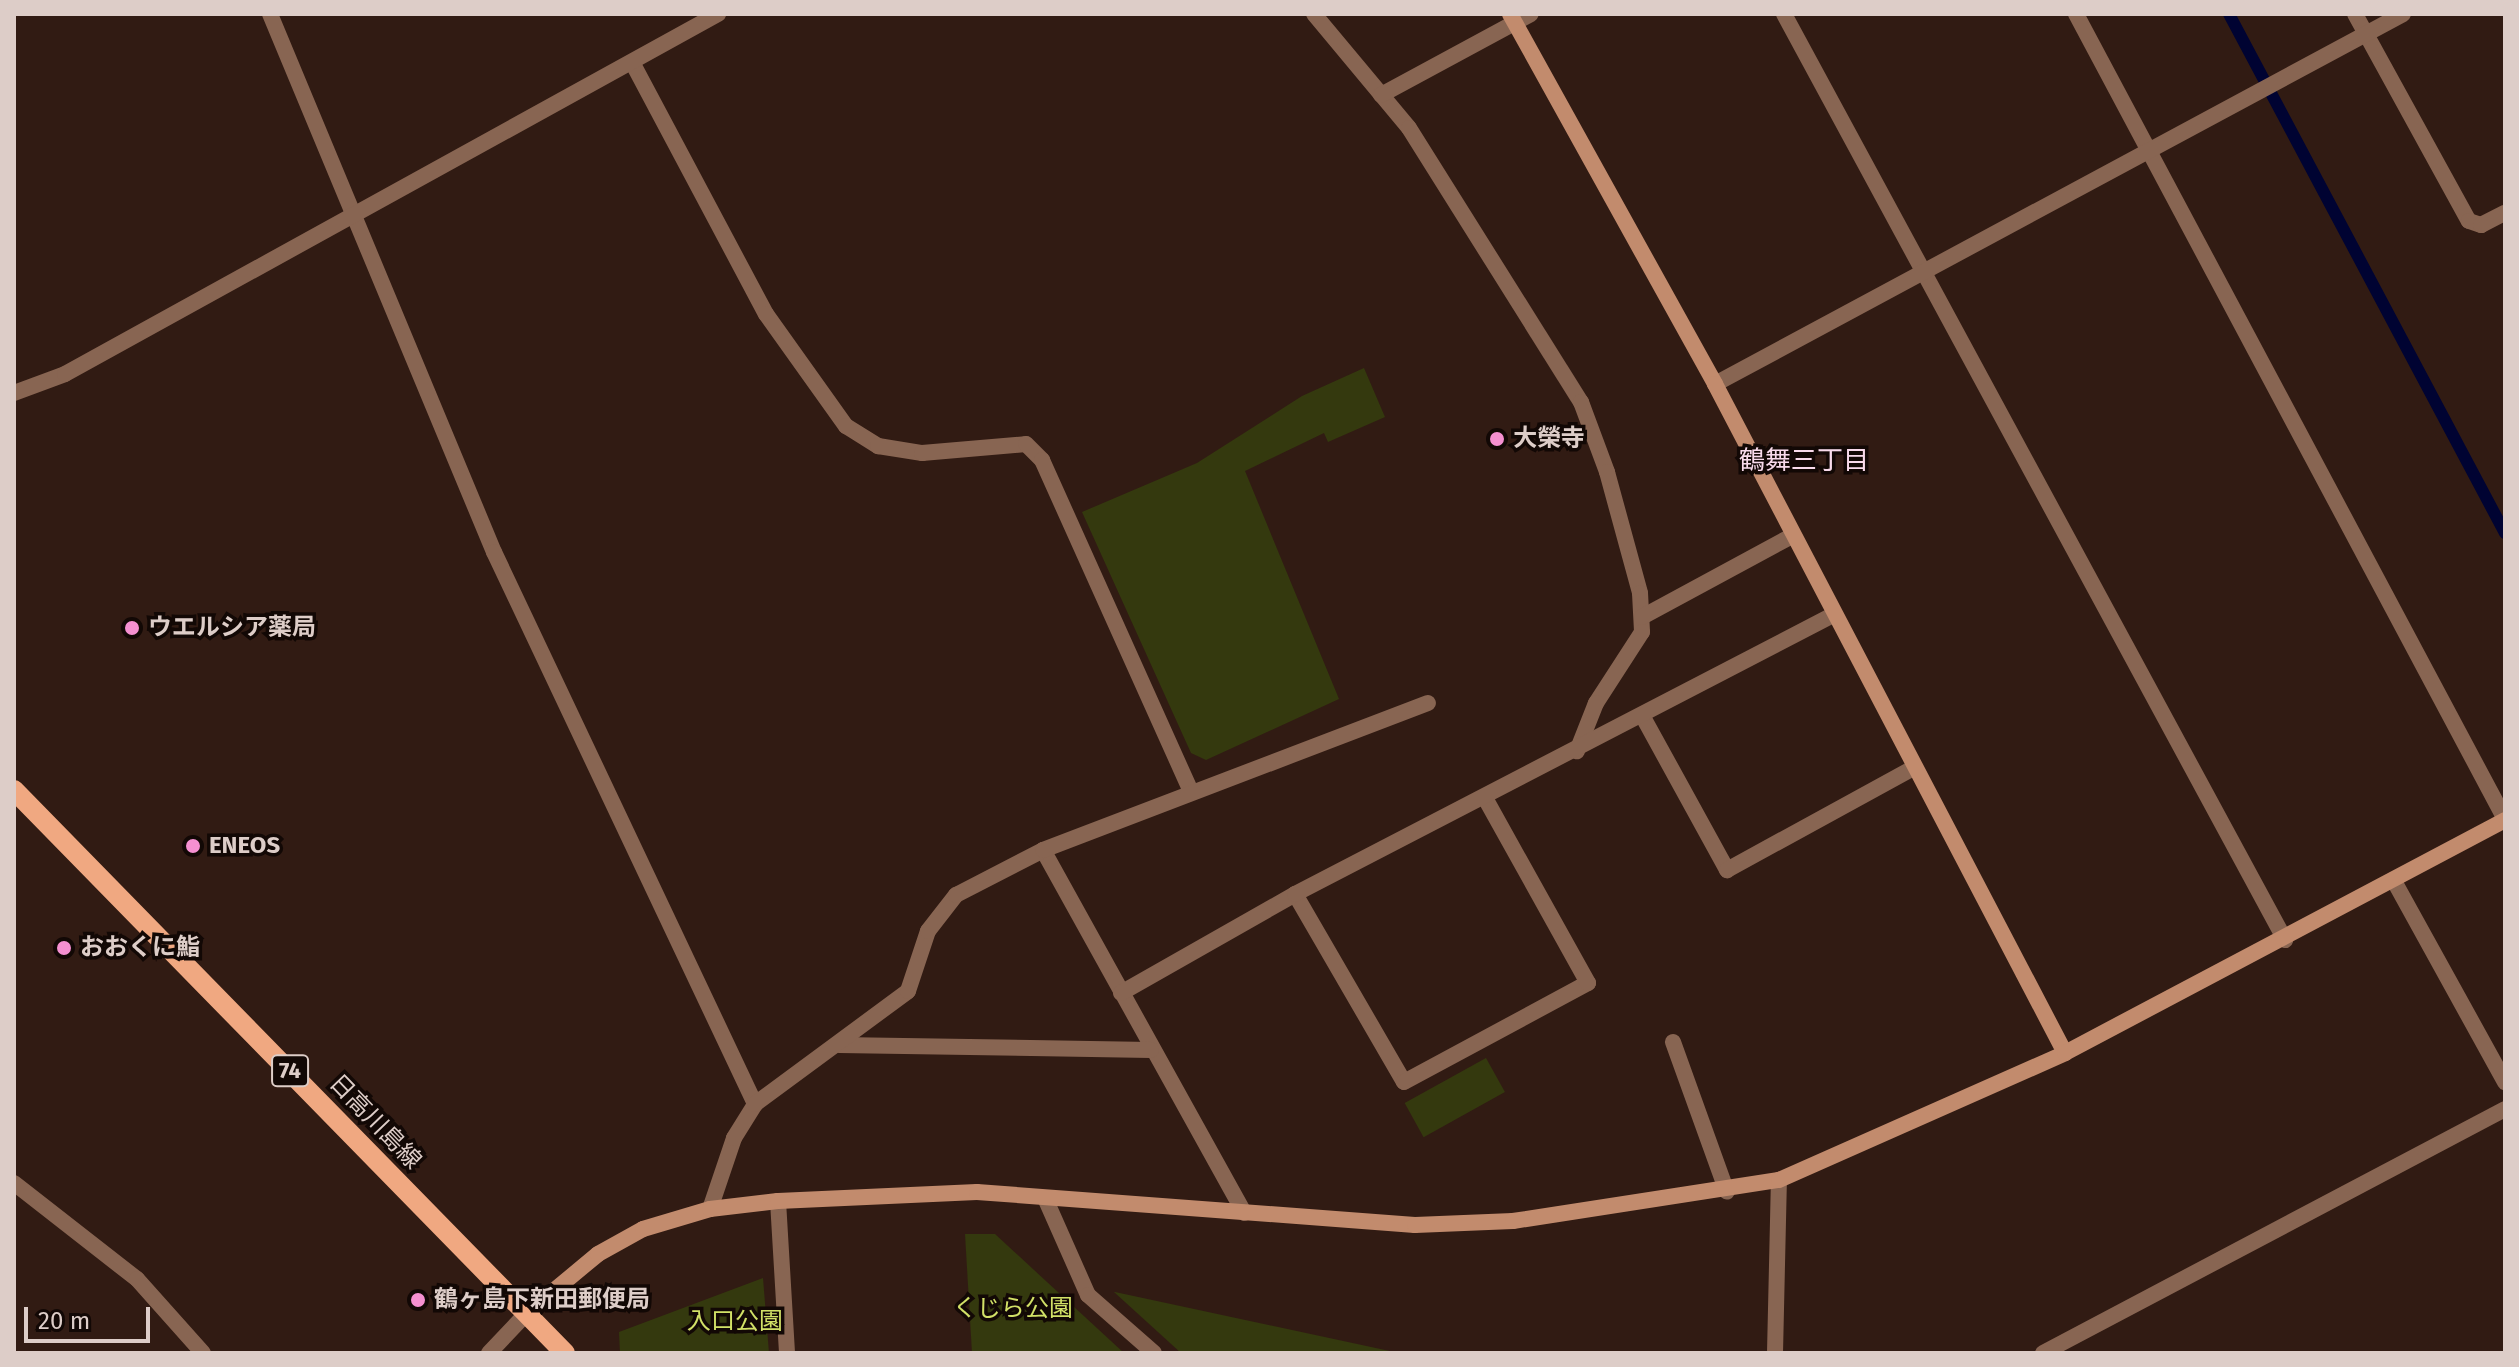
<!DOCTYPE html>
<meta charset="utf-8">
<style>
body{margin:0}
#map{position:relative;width:2519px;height:1367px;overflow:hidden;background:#311b13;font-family:"Fira Sans","Noto Sans JP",sans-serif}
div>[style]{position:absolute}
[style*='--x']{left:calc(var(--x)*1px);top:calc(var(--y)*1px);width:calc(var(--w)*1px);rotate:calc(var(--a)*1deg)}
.green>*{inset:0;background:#34390e;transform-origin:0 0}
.stream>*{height:12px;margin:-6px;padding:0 6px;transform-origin:6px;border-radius:6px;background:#000332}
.lane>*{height:16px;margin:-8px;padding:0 8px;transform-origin:8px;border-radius:8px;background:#886552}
.street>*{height:16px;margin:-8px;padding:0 8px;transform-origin:8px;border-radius:8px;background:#886552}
.secondary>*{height:16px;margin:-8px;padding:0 8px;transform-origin:8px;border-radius:8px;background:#c28b6d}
.primary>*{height:20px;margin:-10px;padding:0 10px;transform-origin:10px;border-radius:10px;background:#f0a881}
.dots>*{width:22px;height:22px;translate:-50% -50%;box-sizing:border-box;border:4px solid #120805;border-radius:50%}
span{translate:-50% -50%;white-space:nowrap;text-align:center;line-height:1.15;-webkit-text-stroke:7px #120805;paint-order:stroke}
.shield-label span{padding:2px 6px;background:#120805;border:2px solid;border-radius:6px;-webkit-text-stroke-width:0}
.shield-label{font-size:22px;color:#ddcdc8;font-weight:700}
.poi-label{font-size:24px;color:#ddcdc8;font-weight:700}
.left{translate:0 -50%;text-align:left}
.street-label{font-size:24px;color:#ddcdc8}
.park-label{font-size:24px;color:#d2e167}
.neighbourhood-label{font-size:26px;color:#f8daeb}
.frame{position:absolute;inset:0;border:16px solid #ddcdc8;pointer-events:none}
.scale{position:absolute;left:24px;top:1307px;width:126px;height:36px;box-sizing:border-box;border:4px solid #ddcdc8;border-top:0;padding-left:10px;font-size:24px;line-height:28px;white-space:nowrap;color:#ddcdc8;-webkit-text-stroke:6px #120805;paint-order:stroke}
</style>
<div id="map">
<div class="green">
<i style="clip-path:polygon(1364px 368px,1385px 417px,1328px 442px,1324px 433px,1245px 471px,1339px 699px,1206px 760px,1191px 753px,1082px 512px,1197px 463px,1302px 396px)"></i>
<i style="left:1486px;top:1058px;width:39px;height:93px;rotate:61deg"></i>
<i style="clip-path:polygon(965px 1234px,995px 1234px,1124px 1353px,972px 1353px)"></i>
<i style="clip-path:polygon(763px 1278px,769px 1353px,620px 1353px,619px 1332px)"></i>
<i style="clip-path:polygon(1114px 1292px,1115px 1292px,1399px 1353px,1181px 1353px)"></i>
</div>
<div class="stream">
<i style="--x:2229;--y:14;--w:588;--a:62"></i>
</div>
<div class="lane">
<i style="--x:1673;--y:1042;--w:159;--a:70.2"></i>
</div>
<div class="street">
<i style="--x:270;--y:14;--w:583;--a:67.4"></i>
<i style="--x:494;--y:552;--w:611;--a:64.69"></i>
<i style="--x:1314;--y:14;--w:148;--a:50.2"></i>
<i style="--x:1409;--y:128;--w:324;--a:57.9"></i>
<i style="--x:1581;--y:402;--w:75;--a:69.6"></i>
<i style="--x:1607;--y:472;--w:125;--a:74.7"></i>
<i style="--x:1640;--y:593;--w:39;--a:87"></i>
<i style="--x:1642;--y:632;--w:85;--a:122.9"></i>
<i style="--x:1596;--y:703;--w:52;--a:111.6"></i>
<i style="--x:1784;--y:14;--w:1053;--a:61.58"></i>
<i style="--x:2076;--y:14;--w:912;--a:61.95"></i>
<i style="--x:2355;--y:14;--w:236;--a:61.2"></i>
<i style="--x:2469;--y:221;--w:13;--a:18"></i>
<i style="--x:2481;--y:225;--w:27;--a:-27"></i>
<i style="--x:633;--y:64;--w:283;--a:62"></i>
<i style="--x:766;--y:314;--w:138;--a:54.5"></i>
<i style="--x:846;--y:426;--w:38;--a:32"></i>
<i style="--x:878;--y:446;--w:45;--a:9"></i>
<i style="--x:922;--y:453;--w:104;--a:-4.9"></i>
<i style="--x:1026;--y:444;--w:23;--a:45"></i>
<i style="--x:1042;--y:460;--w:363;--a:65.8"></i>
<i style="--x:1381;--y:95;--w:170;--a:-28.4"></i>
<i style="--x:1715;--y:384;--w:781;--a:-28.27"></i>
<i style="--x:14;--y:393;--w:54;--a:-20.4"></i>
<i style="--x:65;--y:374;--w:746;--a:-28.87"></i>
<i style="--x:1642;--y:617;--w:168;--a:-28.4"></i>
<i style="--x:1643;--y:717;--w:175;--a:61.2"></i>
<i style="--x:1727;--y:870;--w:214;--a:-28.7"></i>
<i style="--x:1043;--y:850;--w:415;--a:61"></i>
<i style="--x:2394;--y:881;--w:230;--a:61.1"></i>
<i style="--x:1295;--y:894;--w:217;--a:59.9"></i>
<i style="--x:1404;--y:1082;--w:209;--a:-28.3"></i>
<i style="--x:1588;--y:983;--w:212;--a:-119.1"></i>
<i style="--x:1121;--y:993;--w:200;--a:-29.6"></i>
<i style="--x:1295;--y:894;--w:604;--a:-27.41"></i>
<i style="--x:839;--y:1045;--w:312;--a:0.9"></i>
<i style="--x:14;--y:1183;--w:156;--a:38"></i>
<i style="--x:137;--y:1279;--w:99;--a:48.3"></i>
<i style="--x:1045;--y:1198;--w:106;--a:66.1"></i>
<i style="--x:1088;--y:1295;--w:88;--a:41.3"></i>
<i style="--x:778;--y:1201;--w:152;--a:86.6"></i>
<i style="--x:710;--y:1209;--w:75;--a:-71.3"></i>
<i style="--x:734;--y:1138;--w:40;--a:-58"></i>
<i style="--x:755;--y:1104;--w:190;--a:-36.4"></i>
<i style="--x:908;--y:991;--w:63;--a:-71.6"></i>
<i style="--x:928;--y:931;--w:46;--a:-52.1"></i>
<i style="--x:956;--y:895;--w:98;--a:-27.3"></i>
<i style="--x:1043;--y:850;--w:412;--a:-20.9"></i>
<i style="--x:489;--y:1353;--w:55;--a:-46.5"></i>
<i style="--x:1775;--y:1353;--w:173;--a:-88.7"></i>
<i style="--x:2043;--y:1353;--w:522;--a:-27.84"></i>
</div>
<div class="secondary">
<i style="--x:1510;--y:14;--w:423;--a:61"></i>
<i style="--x:1715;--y:384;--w:755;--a:62.38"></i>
<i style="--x:527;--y:1313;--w:92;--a:-39.7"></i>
<i style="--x:598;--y:1254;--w:51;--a:-29.1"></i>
<i style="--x:643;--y:1229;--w:70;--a:-16.6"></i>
<i style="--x:710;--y:1209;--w:68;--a:-6.7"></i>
<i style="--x:778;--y:1201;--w:199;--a:-2.6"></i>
<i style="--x:977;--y:1192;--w:439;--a:4.3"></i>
<i style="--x:1415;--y:1225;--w:98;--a:-2.3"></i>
<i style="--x:1513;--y:1221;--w:269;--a:-8.8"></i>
<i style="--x:1779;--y:1180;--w:313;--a:-23.9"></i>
<i style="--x:2065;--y:1053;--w:498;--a:-27.9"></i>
</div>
<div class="primary">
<i style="--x:14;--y:790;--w:788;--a:45.62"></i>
</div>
<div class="dots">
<i style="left:1497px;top:439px;background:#f590d1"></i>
<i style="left:132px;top:628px;background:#f590d1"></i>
<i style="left:193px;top:846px;background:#f590d1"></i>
<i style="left:64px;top:948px;background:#f590d1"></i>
<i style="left:418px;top:1300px;background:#f590d1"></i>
</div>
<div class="shield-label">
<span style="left:290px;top:1071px">74</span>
</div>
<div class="poi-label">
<span class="left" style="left:1513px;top:439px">大榮寺</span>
<span class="left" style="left:148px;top:628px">ウエルシア薬局</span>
<span class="left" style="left:209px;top:846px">ENEOS</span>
<span class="left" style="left:80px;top:948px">おおくに鮨</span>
<span class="left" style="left:434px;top:1300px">鶴ヶ島下新田郵便局</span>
</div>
<div class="street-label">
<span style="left:375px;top:1122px;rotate:46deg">日高川島線</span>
</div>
<div class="park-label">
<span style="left:1013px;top:1309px">くじら公園</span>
<span style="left:735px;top:1322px">入口公園</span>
</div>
<div class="neighbourhood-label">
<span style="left:1804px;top:461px">鶴舞三丁目</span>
</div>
<div class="frame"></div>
<div class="scale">20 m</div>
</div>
